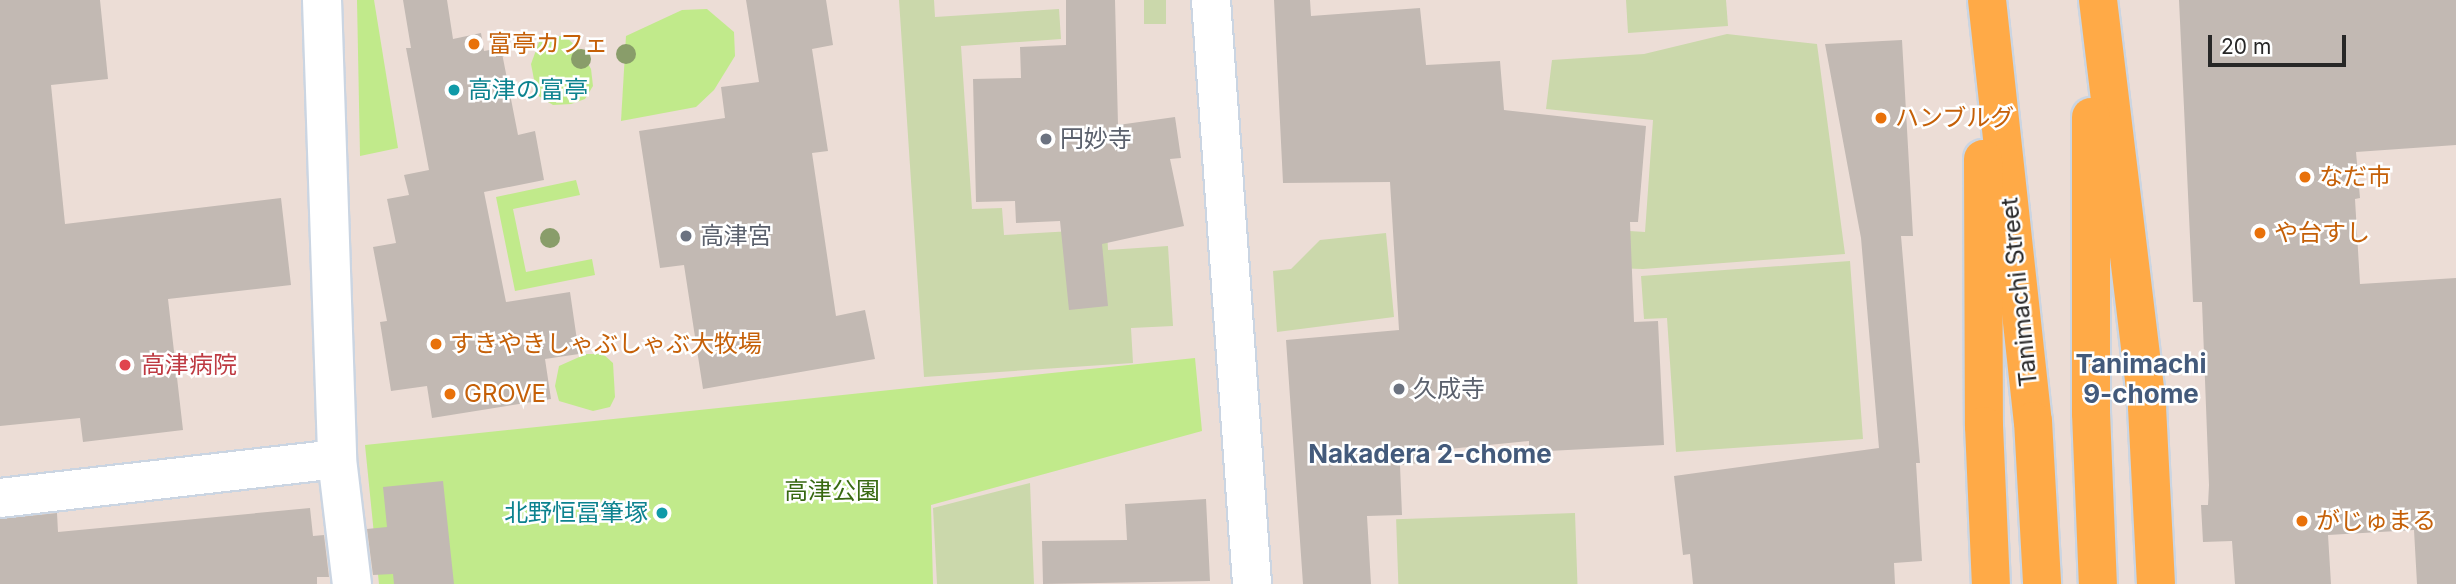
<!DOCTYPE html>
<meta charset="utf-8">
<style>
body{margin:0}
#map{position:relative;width:2456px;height:584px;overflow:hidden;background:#ecddd6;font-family:Inter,"Noto Sans JP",sans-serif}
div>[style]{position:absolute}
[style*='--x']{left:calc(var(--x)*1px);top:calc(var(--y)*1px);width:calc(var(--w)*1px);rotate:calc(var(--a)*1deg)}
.green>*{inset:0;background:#c1ea8b}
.cemetery>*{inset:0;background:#cbd8ab;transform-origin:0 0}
.building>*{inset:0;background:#c2b9b3}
.roads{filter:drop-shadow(2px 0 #cbd5e2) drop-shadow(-2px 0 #cbd5e2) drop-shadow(0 2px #cbd5e2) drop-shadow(0 -2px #cbd5e2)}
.street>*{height:38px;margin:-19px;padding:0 19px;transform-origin:19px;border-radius:19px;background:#fff}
.secondary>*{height:38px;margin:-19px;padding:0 19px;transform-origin:19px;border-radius:19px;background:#fff}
.primary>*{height:38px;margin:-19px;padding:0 19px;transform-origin:19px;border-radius:19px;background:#ffaa47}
.trees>*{width:20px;height:20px;margin:-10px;border-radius:50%;background:#899d6a}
.dots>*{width:19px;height:19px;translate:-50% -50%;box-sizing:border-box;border:4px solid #fff;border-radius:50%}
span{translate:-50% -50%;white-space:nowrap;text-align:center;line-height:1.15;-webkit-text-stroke:5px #fff;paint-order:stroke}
.food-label{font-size:24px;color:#c56008}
.left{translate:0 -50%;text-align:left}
.culture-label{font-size:24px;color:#0d838f}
.right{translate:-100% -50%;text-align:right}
.worship-label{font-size:24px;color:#5b616d}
.street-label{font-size:24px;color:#272727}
.health-label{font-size:24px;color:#be3a42}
.park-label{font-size:24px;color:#386911}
.neighbourhood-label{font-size:26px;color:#435a7b;font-weight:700}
.scale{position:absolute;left:2208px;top:35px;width:138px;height:32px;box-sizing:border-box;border:4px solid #272727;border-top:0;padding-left:9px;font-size:21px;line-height:24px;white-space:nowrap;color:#272727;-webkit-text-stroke:5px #fff;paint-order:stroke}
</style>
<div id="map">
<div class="green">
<i style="clip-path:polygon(357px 0,374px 0,398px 148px,360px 156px)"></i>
<i style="clip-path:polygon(707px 9px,734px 32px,735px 56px,714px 90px,696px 107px,621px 121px,626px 36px,682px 10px)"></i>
<i style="clip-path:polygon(556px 36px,565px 36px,581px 51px,591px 69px,593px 86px,585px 99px,571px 104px,553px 105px,537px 95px,531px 64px,539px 42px)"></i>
<i style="clip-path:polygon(576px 180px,580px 195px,513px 209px,526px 272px,592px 259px,595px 275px,515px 291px,496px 197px)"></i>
<i style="clip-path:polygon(586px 354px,603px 354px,613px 363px,615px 397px,610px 407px,593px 411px,559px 401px,555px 386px,559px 366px)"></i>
<i style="clip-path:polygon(1195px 358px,1202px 431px,931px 505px,933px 584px,379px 584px,365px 445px)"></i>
</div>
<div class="cemetery">
<i style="clip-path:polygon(899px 0,934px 0,935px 17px,1059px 9px,1061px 39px,961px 46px,972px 209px,1002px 208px,1004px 235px,1107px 229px,1108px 250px,1168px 246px,1173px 326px,1131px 328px,1133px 363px,924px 377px)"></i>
<i style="left:1144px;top:0;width:22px;height:24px"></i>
<i style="clip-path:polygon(1626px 0,1726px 0,1728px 26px,1628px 33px)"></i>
<i style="clip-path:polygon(1727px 34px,1817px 44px,1845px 254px,1643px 269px,1550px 266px,1551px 226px,1645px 232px,1653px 120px,1546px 109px,1552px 60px,1644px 54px)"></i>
<i style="clip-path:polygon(1386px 233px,1394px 317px,1277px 332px,1273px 271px,1291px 269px,1320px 240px)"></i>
<i style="clip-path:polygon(1850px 261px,1863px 439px,1676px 452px,1667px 318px,1644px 319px,1641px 276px)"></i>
<i style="clip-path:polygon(1030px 483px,1034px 584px,937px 584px,933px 508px)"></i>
<i style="left:1575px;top:513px;width:71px;height:179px;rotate:88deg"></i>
</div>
<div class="building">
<i style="clip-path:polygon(0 0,100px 0,108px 79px,51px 85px,65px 224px,281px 198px,291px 285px,168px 299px,183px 430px,83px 442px,80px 418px,0 426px)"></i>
<i style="clip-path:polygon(403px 0,447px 0,453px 39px,481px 33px,484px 51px,501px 48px,518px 135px,535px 131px,544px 180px,484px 192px,506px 302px,570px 292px,579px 354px,545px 359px,551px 399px,432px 418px,427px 386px,391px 391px,380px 322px,387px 321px,373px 247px,396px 243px,387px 199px,409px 195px,404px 175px,429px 170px,406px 48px,411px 48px)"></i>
<i style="clip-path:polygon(746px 0,826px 0,833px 45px,812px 49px,828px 151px,812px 153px,836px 316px,865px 310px,875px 359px,703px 389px,684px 265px,660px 268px,639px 131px,725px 118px,721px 87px,759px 82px)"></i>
<i style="clip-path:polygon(1066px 0,1115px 0,1118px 125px,1175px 117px,1181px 158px,1170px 159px,1184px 226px,1102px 244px,1108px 306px,1069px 310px,1060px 221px,1016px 223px,1015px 201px,976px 202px,973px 79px,1021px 78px,1020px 47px,1066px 45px)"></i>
<i style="clip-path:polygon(1274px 0,1310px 0,1311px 16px,1420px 8px,1426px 65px,1500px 61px,1504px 110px,1646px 126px,1638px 222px,1630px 222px,1634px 322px,1658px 321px,1664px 445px,1529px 452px,1529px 441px,1419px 452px,1420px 463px,1400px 465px,1402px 515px,1367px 516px,1371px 584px,1303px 584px,1286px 340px,1399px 330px,1390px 182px,1283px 183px)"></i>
<i style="clip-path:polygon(2179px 0,2456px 0,2456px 145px,2356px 152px,2360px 198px,2355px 199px,2360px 284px,2456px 278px,2456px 584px,2417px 584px,2414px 530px,2328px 535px,2331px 584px,2235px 584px,2232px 541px,2203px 542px,2201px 505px,2208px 505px,2209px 485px,2202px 302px,2193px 302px)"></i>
<i style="clip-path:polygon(1902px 40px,1913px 236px,1901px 236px,1920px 463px,1916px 463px,1922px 561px,1894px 563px,1895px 584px,1693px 584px,1690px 554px,1683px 555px,1674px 476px,1879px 448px,1861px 238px,1825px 44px)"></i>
<i style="clip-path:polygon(443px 481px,454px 584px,394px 584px,393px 574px,373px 575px,367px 529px,387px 527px,383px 487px)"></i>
<i style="clip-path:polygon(1206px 499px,1210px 581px,1043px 584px,1042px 541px,1127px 540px,1125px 504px)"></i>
<i style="clip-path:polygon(310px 508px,313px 536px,324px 535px,329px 577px,317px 577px,317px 584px,0 584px,0 519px,57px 513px,58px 532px)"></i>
</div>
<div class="roads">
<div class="street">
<i style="--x:1211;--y:0;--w:585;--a:85.98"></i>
<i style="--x:0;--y:498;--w:339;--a:-6.6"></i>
</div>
<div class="secondary">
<i style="--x:322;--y:0;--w:459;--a:88.1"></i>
<i style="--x:337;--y:459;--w:126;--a:83.2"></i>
</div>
<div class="primary">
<i style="--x:1987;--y:0;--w:424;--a:83.8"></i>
<i style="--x:2033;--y:421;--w:163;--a:86.8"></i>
<i style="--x:2098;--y:0;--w:410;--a:83.1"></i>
<i style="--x:2147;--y:407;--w:177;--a:87.1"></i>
<i style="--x:2091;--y:117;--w:296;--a:90"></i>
<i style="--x:2091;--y:413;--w:171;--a:87.7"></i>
<i style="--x:1983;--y:159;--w:267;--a:89.8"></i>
<i style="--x:1984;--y:426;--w:158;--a:87.5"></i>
</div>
</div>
<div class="trees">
<i style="left:626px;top:54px"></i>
<i style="left:581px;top:59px"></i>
<i style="left:550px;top:238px"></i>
</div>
<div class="dots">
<i style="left:474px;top:44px;background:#e8710a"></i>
<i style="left:454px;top:90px;background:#0f9aa8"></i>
<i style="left:1881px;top:118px;background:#e8710a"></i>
<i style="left:1046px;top:139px;background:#6b7280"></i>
<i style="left:2305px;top:177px;background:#e8710a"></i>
<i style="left:2260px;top:233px;background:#e8710a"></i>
<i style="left:686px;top:236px;background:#6b7280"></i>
<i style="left:436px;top:344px;background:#e8710a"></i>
<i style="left:125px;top:365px;background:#e0444e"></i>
<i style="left:1399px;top:389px;background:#6b7280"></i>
<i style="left:450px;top:394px;background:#e8710a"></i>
<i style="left:662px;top:513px;background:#0f9aa8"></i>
<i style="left:2302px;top:521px;background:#e8710a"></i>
</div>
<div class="food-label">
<span class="left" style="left:488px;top:44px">富亭カフェ</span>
<span class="left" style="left:1895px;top:118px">ハンブルグ</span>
<span class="left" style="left:2319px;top:177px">なだ市</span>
<span class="left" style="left:2274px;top:233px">や台すし</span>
<span class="left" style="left:450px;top:344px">すきやきしゃぶしゃぶ大牧場</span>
<span class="left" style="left:464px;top:394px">GROVE</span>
<span class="left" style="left:2316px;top:521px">がじゅまる</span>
</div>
<div class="culture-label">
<span class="left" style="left:468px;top:90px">高津の富亭</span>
<span class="right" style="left:648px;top:513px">北野恒冨筆塚</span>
</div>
<div class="worship-label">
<span class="left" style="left:1060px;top:139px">円妙寺</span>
<span class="left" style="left:700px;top:236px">高津宮</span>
<span class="left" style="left:1413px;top:389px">久成寺</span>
</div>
<div class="street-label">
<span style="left:2019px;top:292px;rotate:-96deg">Tanimachi Street</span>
</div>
<div class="health-label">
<span class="left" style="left:141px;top:365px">高津病院</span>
</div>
<div class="park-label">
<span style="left:832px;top:491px">高津公園</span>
</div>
<div class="neighbourhood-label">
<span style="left:2141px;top:379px">Tanimachi<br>9-chome</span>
<span style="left:1430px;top:454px">Nakadera 2-chome</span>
</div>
<div class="scale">20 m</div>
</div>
